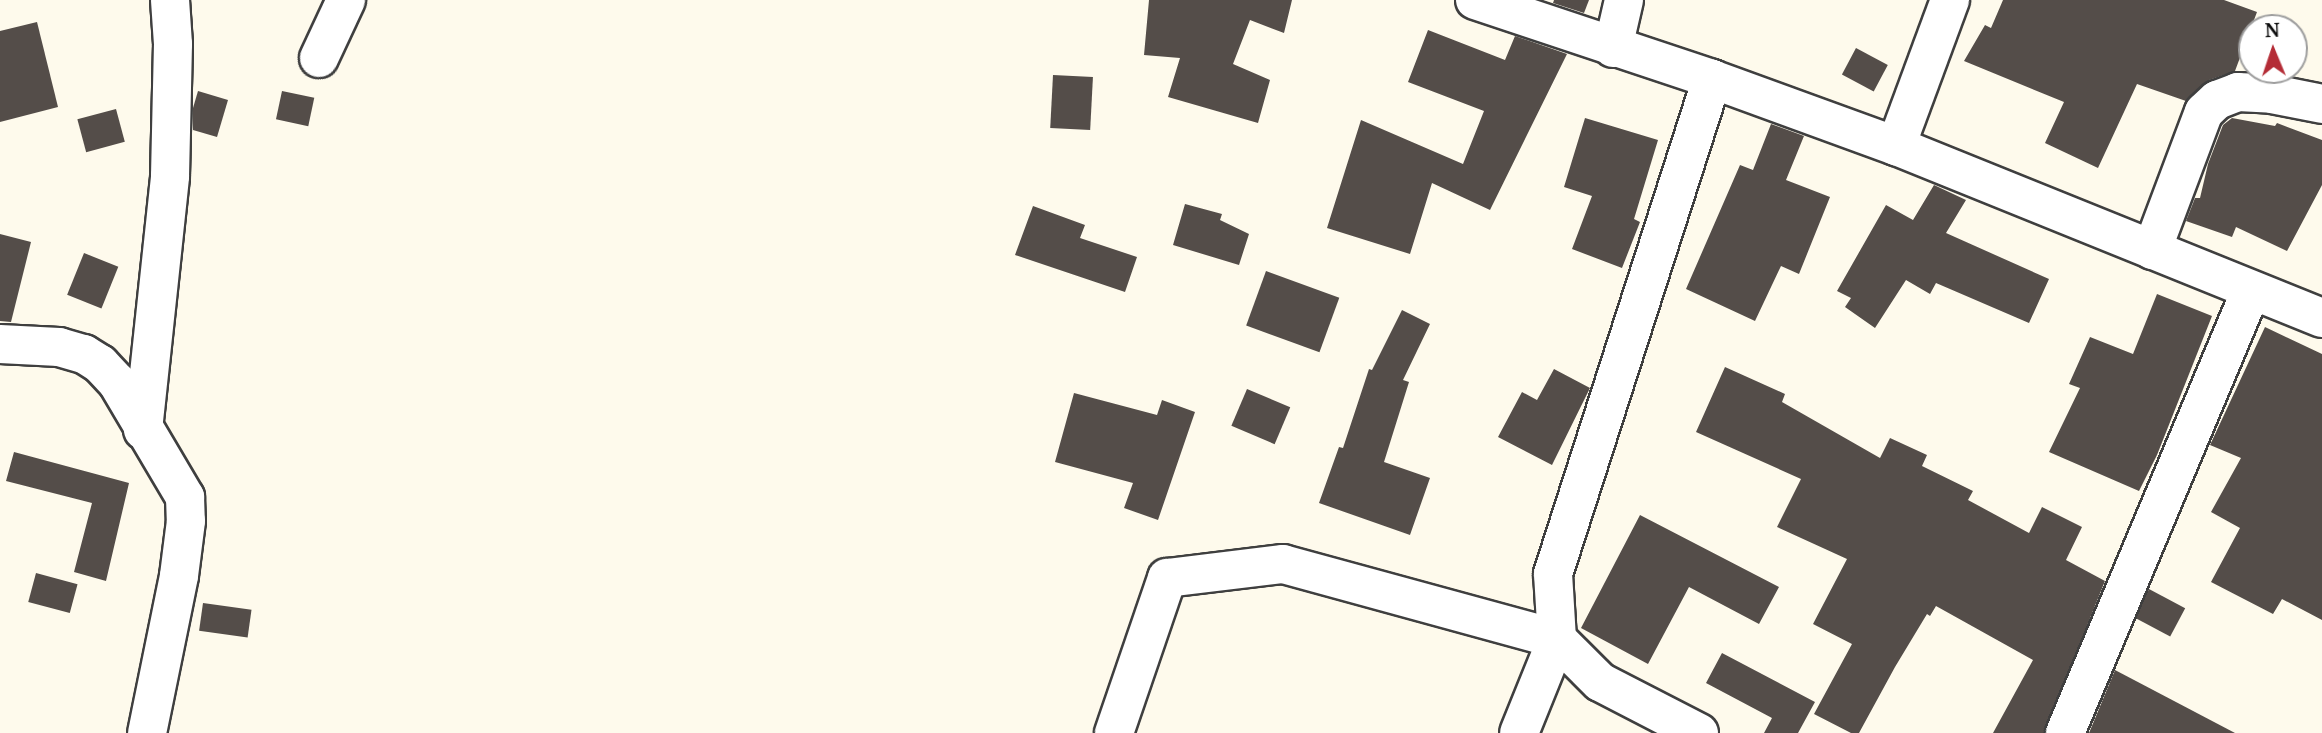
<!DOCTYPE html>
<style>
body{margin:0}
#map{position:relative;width:2322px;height:733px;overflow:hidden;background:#fefaec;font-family:"Noto Serif",serif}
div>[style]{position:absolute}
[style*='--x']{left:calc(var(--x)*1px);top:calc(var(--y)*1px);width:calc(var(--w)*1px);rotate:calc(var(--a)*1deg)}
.building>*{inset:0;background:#544d49;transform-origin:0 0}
.roads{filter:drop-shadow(2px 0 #3f3f3f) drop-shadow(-2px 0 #3f3f3f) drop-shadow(0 2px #3f3f3f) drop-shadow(0 -2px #3f3f3f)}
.minor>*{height:38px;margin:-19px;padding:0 19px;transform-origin:19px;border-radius:19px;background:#fff}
span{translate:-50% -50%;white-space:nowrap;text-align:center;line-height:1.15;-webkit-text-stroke:7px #fff;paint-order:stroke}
.north{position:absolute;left:2238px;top:14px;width:70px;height:70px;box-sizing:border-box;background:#fff;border:2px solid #9e9e9e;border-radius:50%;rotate:358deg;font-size:19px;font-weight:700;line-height:28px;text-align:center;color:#0c0c0c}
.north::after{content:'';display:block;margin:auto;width:24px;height:32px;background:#b42c36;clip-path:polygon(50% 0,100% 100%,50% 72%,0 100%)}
</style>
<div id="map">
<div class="building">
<i style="clip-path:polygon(1149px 0,1292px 0,1284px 33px,1250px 20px,1233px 64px,1270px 80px,1258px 123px,1168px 97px,1180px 58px,1144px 55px)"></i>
<i style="clip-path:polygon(1554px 0,1589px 0,1584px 13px,1553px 3px)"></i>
<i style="clip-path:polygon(2003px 0,2224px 0,2257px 12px,2235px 71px,2209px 80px,2186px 101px,2137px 84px,2098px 168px,2045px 143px,2064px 102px,1964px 61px,1985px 25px,1991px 28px)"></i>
<i style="clip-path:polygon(37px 22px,58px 107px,0 122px,0 31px)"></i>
<i style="clip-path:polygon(1428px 30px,1505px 60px,1515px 36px,1567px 54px,1490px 210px,1432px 183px,1410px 254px,1327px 228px,1361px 120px,1463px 164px,1484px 111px,1408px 82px)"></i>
<i style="left:1856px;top:48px;width:36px;height:30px;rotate:28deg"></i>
<i style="left:1053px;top:75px;width:40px;height:53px;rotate:3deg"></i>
<i style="clip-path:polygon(198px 91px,228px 100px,217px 137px,193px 130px,193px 108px)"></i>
<i style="left:282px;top:91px;width:33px;height:29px;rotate:12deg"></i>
<i style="left:116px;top:109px;width:34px;height:40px;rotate:75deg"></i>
<i style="clip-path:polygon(1585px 118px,1658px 140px,1634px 219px,1640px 222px,1622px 268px,1572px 249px,1592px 196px,1564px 187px)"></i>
<i style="clip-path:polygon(2232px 118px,2275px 126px,2277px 123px,2322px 140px,2322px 185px,2287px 251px,2236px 227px,2232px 237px,2186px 221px,2195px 198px,2200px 198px,2208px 164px,2223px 125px)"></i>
<i style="clip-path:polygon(1771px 124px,1804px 136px,1786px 180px,1830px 197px,1799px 274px,1781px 266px,1755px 321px,1686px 289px,1740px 165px,1753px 170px)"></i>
<i style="clip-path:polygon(1934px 185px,1966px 200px,1946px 233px,2049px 279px,2029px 323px,1936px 283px,1930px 294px,1906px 280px,1875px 328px,1845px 307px,1851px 298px,1837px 291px,1886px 205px,1913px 220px)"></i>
<i style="clip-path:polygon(1185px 204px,1222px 214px,1220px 220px,1249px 234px,1239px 265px,1173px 245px)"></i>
<i style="clip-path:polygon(1033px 206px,1085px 225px,1080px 238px,1137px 257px,1125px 292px,1015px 255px)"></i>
<i style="clip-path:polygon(0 234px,31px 242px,11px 322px,0 321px)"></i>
<i style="left:84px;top:253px;width:37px;height:45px;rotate:22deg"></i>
<i style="left:1266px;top:271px;width:78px;height:58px;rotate:20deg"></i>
<i style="clip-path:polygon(2157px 294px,2212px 316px,2157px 455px,2139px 491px,2049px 452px,2080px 388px,2069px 384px,2090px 337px,2133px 354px)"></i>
<i style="clip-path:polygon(1402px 310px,1430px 324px,1403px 380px,1409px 382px,1384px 462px,1430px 478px,1410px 535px,1319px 503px,1339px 447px,1343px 448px,1369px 369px,1372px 370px)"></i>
<i style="clip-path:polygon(2265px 327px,2322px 354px,2322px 620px,2282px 599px,2273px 614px,2211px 582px,2240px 528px,2211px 512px,2241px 458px,2210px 445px)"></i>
<i style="clip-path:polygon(1725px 367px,1785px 394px,1782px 402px,1880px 458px,1890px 438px,1927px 455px,1922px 466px,1973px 491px,1968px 500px,2029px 533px,2042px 507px,2082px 527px,2066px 560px,2105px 581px,2044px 733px,1993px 733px,2033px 660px,1936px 606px,1930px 616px,1927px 614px,1895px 667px,1859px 733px,1851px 733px,1814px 714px,1852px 644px,1813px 624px,1847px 559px,1777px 527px,1801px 479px,1696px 432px)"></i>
<i style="clip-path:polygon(1554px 369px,1590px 388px,1552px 465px,1498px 437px,1522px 392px,1537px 400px)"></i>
<i style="left:1247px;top:389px;width:47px;height:40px;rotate:23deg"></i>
<i style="clip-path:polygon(1074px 393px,1157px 415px,1162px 400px,1195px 412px,1158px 520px,1124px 508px,1133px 483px,1055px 462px)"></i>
<i style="clip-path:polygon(14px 452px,129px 483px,106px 581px,74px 572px,92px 503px,6px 481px)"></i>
<i style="clip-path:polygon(1640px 515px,1779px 587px,1759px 624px,1689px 587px,1648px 664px,1581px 628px)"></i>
<i style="left:36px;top:573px;width:43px;height:30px;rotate:15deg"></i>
<i style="left:2149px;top:589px;width:41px;height:32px;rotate:28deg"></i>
<i style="left:203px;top:603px;width:49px;height:28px;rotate:8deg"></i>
<i style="clip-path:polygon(1722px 653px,1815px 702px,1798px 733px,1764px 733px,1772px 718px,1706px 683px)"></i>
<i style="clip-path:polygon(2115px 670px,2235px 733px,2089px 733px)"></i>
</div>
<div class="roads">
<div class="minor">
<i style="--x:1475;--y:0;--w:250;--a:18.4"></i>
<i style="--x:1712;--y:79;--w:196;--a:20"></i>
<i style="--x:1896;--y:146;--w:459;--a:22"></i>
<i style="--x:1613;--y:48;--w:49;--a:-77.1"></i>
<i style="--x:319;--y:58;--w:64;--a:-65"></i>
<i style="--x:1896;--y:146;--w:156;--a:-69.7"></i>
<i style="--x:2152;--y:250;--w:147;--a:-69.4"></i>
<i style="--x:2204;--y:112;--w:18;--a:-43"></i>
<i style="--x:2217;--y:100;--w:22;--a:-21"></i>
<i style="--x:2238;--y:92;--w:34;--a:3"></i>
<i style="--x:2272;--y:94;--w:51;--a:11.3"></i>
<i style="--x:0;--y:344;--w:59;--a:2.9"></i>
<i style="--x:59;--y:347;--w:26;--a:16"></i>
<i style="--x:84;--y:354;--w:19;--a:32"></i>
<i style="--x:100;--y:364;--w:25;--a:47"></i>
<i style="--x:117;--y:382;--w:134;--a:59.4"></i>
<i style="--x:185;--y:497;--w:24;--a:88"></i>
<i style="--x:186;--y:521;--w:55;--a:97.3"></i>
<i style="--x:179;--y:576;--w:160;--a:101.5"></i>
<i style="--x:143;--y:430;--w:255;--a:-83.9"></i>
<i style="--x:170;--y:176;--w:132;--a:-88.7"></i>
<i style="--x:173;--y:44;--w:44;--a:-93.9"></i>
<i style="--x:1114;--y:733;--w:164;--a:-71.1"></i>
<i style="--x:1167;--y:578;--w:117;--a:-6.9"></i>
<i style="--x:1283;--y:564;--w:284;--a:15.3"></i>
<i style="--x:1557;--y:639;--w:101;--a:112"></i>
<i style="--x:1699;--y:733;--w:111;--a:-152.7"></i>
<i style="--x:1600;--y:682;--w:61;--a:-135"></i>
<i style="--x:1557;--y:639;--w:65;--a:-93.5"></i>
<i style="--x:1553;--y:574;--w:520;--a:-72.19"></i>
<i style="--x:2065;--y:733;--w:480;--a:-67.2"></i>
</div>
</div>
<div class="north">N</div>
</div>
